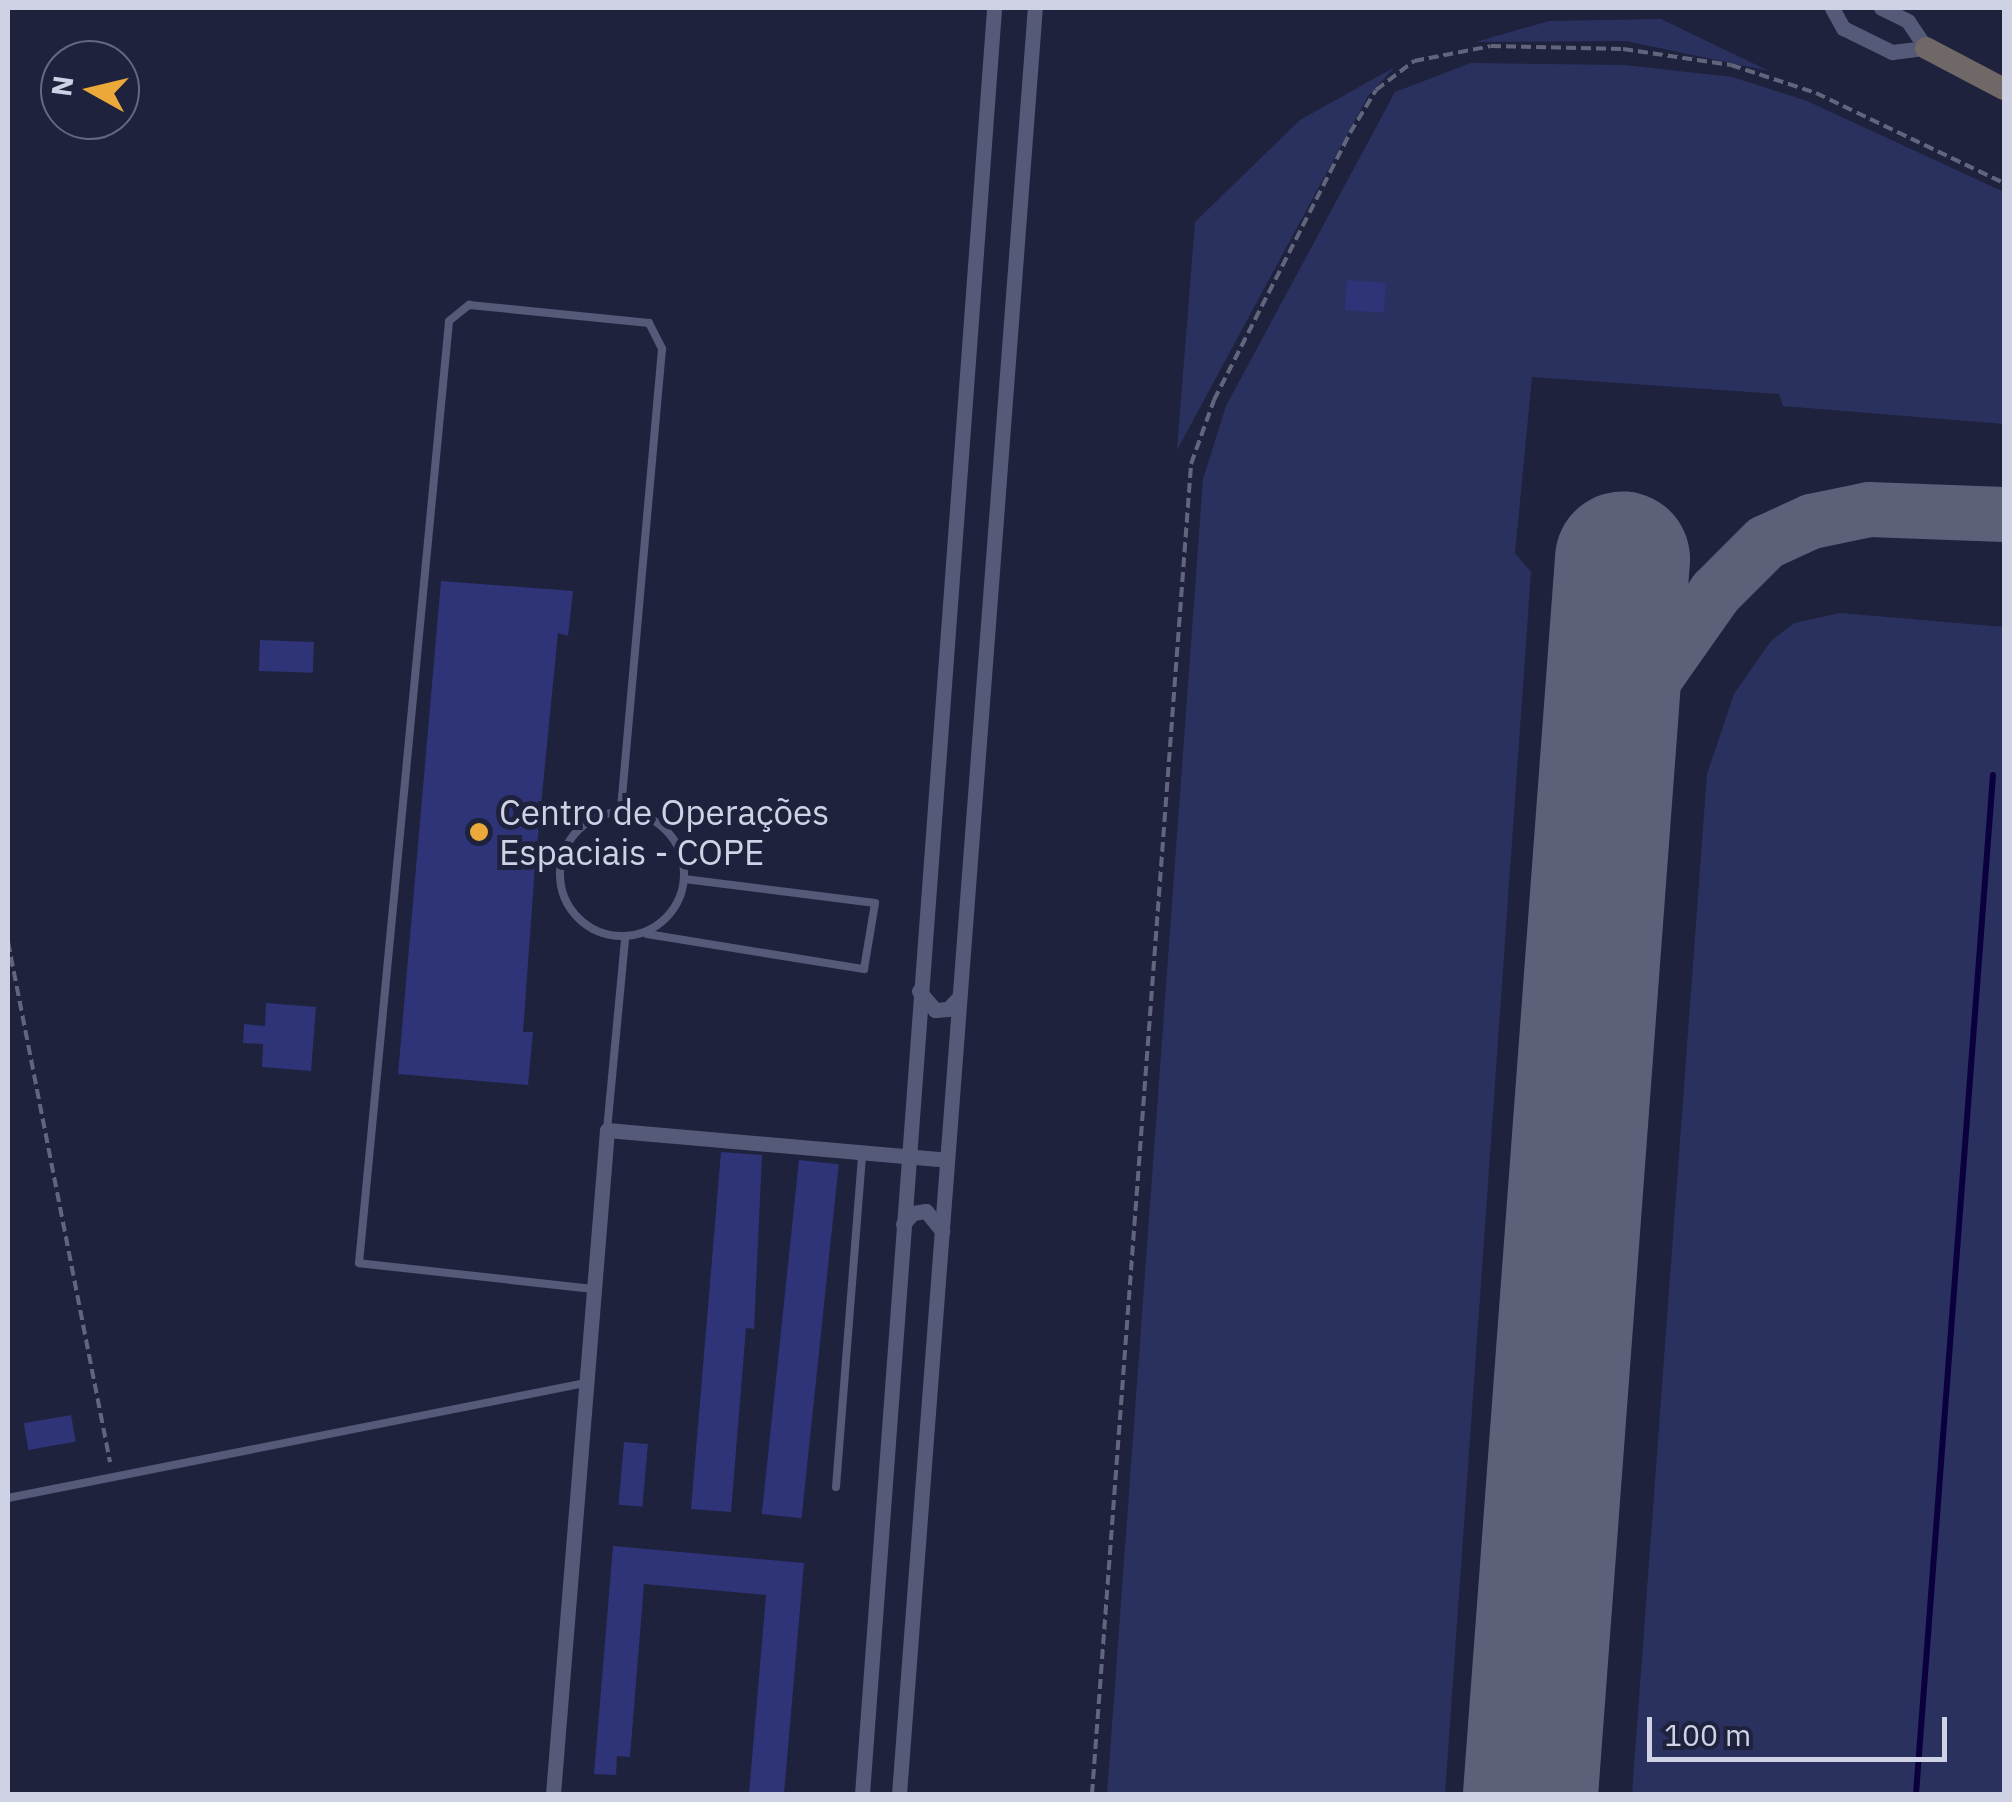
<!DOCTYPE html>
<meta charset="utf-8">
<style>
body{margin:0}
#map{position:relative;width:2012px;height:1802px;overflow:hidden;background:#1e223d;font-family:"IBM Plex Sans",sans-serif}
div>[style]{position:absolute}
[style*='--x']{left:calc(var(--x)*1px);top:calc(var(--y)*1px);width:calc(var(--w)*1px);rotate:calc(var(--a)*1deg)}
.green>*{inset:0;background:#2b315f}
.stream>*{height:6px;margin:-3px;padding:0 3px;transform-origin:3px;border-radius:3px;background:#0a003e}
.taxiway>*{height:55px;margin:-27.5px;padding:0 27.5px;transform-origin:27.5px;border-radius:27.5px;background:#5c6078}
.runway>*{height:135px;margin:-67.5px;padding:0 67.5px;transform-origin:67.5px;border-radius:67.5px;background:#5c6078}
.building>*{inset:0;background:#2e3477;transform-origin:0 0}
.path>*{height:4px;margin-top:-2px;transform-origin:0;background:repeating-linear-gradient(90deg,#62667d 0 10px,transparent 0 15px)}
.lane>*{height:8px;margin:-4px;padding:0 4px;transform-origin:4px;border-radius:4px;background:#545a78}
.lane>.ring{margin:-4px;padding:0;box-sizing:content-box;background:none;border:8px solid #545a78;border-radius:50%}
.street>*{height:15px;margin:-7.5px;padding:0 7.5px;transform-origin:7.5px;border-radius:7.5px;background:#545a78}
.secondary>*{height:22px;margin:-11px;padding:0 11px;transform-origin:11px;border-radius:11px;background:#706767}
.dots>*{width:28px;height:28px;translate:-50% -50%;box-sizing:border-box;border:5px solid #1e223d;border-radius:50%}
span{translate:-50% -50%;white-space:nowrap;text-align:center;line-height:1.15;-webkit-text-stroke:10px #1e223d;paint-order:stroke}
.poi-label{font-size:35px;color:#ced2e4}
.left{translate:0 -50%;text-align:left}
.frame{position:absolute;inset:0;border:10px solid #ced2e4;pointer-events:none}
.north{position:absolute;left:40px;top:40px;width:100px;height:100px;box-sizing:border-box;background:#1e223d;border:2px solid #646880;border-radius:50%;rotate:278deg;font-size:28px;font-weight:700;line-height:40px;text-align:center;color:#ced2e4}
.north::after{content:'';display:block;margin:auto;width:35px;height:45px;background:#eba939;clip-path:polygon(50% 0,100% 100%,50% 72%,0 100%)}
.scale{position:absolute;left:1647px;top:1717px;width:300px;height:45px;box-sizing:border-box;border:5px solid #ced2e4;border-top:0;padding-left:12px;font-size:30px;line-height:35px;white-space:nowrap;color:#ced2e4;-webkit-text-stroke:8px #1e223d;paint-order:stroke}
</style>
<div id="map">
<div class="green">
<i style="clip-path:polygon(1661px 19px,1769px 71px,1626px 41px,1476px 42px,1549px 21px)"></i>
<i style="clip-path:polygon(1471px 63px,1624px 65px,1732px 77px,1807px 101px,2004px 192px,2004px 424px,1783px 406px,1779px 394px,1532px 377px,1515px 553px,1531px 572px,1445px 1794px,1107px 1794px,1203px 479px,1226px 406px,1395px 92px)"></i>
<i style="clip-path:polygon(1395px 67px,1368px 96px,1177px 450px,1195px 222px,1300px 120px)"></i>
<i style="clip-path:polygon(1840px 613px,2004px 627px,2004px 1794px,1632px 1794px,1707px 774px,1734px 694px,1771px 641px,1794px 623px)"></i>
</div>
<div class="stream">
<i style="--x:1916;--y:1794;--w:1022;--a:-85.68"></i>
</div>
<div class="taxiway">
<i style="--x:1609;--y:782;--w:47;--a:-73.9"></i>
<i style="--x:1622;--y:737;--w:70;--a:-60.9"></i>
<i style="--x:1656;--y:676;--w:103;--a:-54.9"></i>
<i style="--x:1715;--y:592;--w:71;--a:-45"></i>
<i style="--x:1765;--y:542;--w:51;--a:-24.5"></i>
<i style="--x:1811;--y:521;--w:59;--a:-11.7"></i>
<i style="--x:1869;--y:509;--w:135;--a:2.1"></i>
</div>
<div class="runway">
<i style="--x:1530;--y:1794;--w:1239;--a:-85.74"></i>
</div>
<div class="building">
<i style="left:1347px;top:280px;width:39px;height:30px;rotate:4deg"></i>
<i style="clip-path:polygon(441px 581px,573px 591px,568px 636px,558px 633px,535px 866px,523px 1032px,533px 1032px,528px 1085px,398px 1074px)"></i>
<i style="left:260px;top:640px;width:54px;height:31px;rotate:2deg"></i>
<i style="clip-path:polygon(266px 1003px,316px 1007px,311px 1071px,262px 1067px,263px 1044px,243px 1043px,244px 1024px,265px 1026px)"></i>
<i style="clip-path:polygon(721px 1152px,762px 1155px,754px 1329px,746px 1328px,731px 1512px,691px 1509px)"></i>
<i style="left:799px;top:1160px;width:40px;height:356px;rotate:6deg"></i>
<i style="left:71px;top:1415px;width:27px;height:48px;rotate:80deg"></i>
<i style="left:624px;top:1442px;width:24px;height:63px;rotate:5deg"></i>
<i style="clip-path:polygon(613px 1546px,804px 1563px,784px 1794px,749px 1794px,766px 1595px,644px 1584px,630px 1757px,617px 1756px,616px 1775px,594px 1774px)"></i>
</div>
<div class="path">
<i style="--x:8;--y:942;--w:530;--a:78.9"></i>
<i style="--x:1092;--y:1794;--w:1334;--a:-85.74"></i>
<i style="--x:1191;--y:464;--w:68;--a:-70.2"></i>
<i style="--x:1214;--y:400;--w:300;--a:-63"></i>
<i style="--x:1350;--y:133;--w:50;--a:-58.8"></i>
<i style="--x:1376;--y:90;--w:48;--a:-37.3"></i>
<i style="--x:1414;--y:61;--w:78;--a:-11"></i>
<i style="--x:1491;--y:46;--w:132;--a:1.3"></i>
<i style="--x:1623;--y:49;--w:109;--a:8.4"></i>
<i style="--x:1731;--y:65;--w:89;--a:18.2"></i>
<i style="--x:1816;--y:93;--w:208;--a:25.6"></i>
</div>
<div class="lane">
<i class="ring" style="left:560px;top:812px;width:116px;height:116px"></i>
<i style="--x:647;--y:934;--w:220;--a:9.2"></i>
<i style="--x:864;--y:969;--w:67;--a:-80.5"></i>
<i style="--x:875;--y:903;--w:192;--a:-172.8"></i>
<i style="--x:607;--y:1130;--w:192;--a:-84.6"></i>
<i style="--x:593;--y:1289;--w:235;--a:-173.7"></i>
<i style="--x:359;--y:1263;--w:946;--a:-84.54"></i>
<i style="--x:449;--y:321;--w:26;--a:-39"></i>
<i style="--x:469;--y:305;--w:181;--a:5.7"></i>
<i style="--x:649;--y:323;--w:29;--a:63"></i>
<i style="--x:662;--y:349;--w:464;--a:95.1"></i>
<i style="--x:836;--y:1487;--w:335;--a:-85.5"></i>
<i style="--x:8;--y:1498;--w:588;--a:-11.27"></i>
</div>
<div class="street">
<i style="--x:1832;--y:8;--w:23;--a:61"></i>
<i style="--x:1843;--y:28;--w:55;--a:26.1"></i>
<i style="--x:1892;--y:52;--w:34;--a:-7"></i>
<i style="--x:1926;--y:48;--w:32;--a:-124"></i>
<i style="--x:1908;--y:21;--w:30;--a:-154"></i>
<i style="--x:919;--y:991;--w:25;--a:50"></i>
<i style="--x:935;--y:1010;--w:13;--a:-4"></i>
<i style="--x:948;--y:1009;--w:16;--a:-47"></i>
<i style="--x:903;--y:1224;--w:15;--a:-48"></i>
<i style="--x:913;--y:1213;--w:13;--a:-9"></i>
<i style="--x:926;--y:1211;--w:26;--a:51"></i>
<i style="--x:553;--y:1794;--w:666;--a:-85.35"></i>
<i style="--x:607;--y:1130;--w:341;--a:5"></i>
<i style="--x:862;--y:1794;--w:1791;--a:-85.77"></i>
<i style="--x:899;--y:1794;--w:1791;--a:-85.65"></i>
</div>
<div class="secondary">
<i style="--x:1926;--y:48;--w:88;--a:27.7"></i>
</div>
<div class="dots">
<i style="left:479px;top:832px;background:#eba939"></i>
</div>
<div class="poi-label">
<span class="left" style="left:499px;top:832px">Centro de Operações<br>Espaciais - COPE</span>
</div>
<div class="frame"></div>
<div class="north">N</div>
<div class="scale">100 m</div>
</div>
